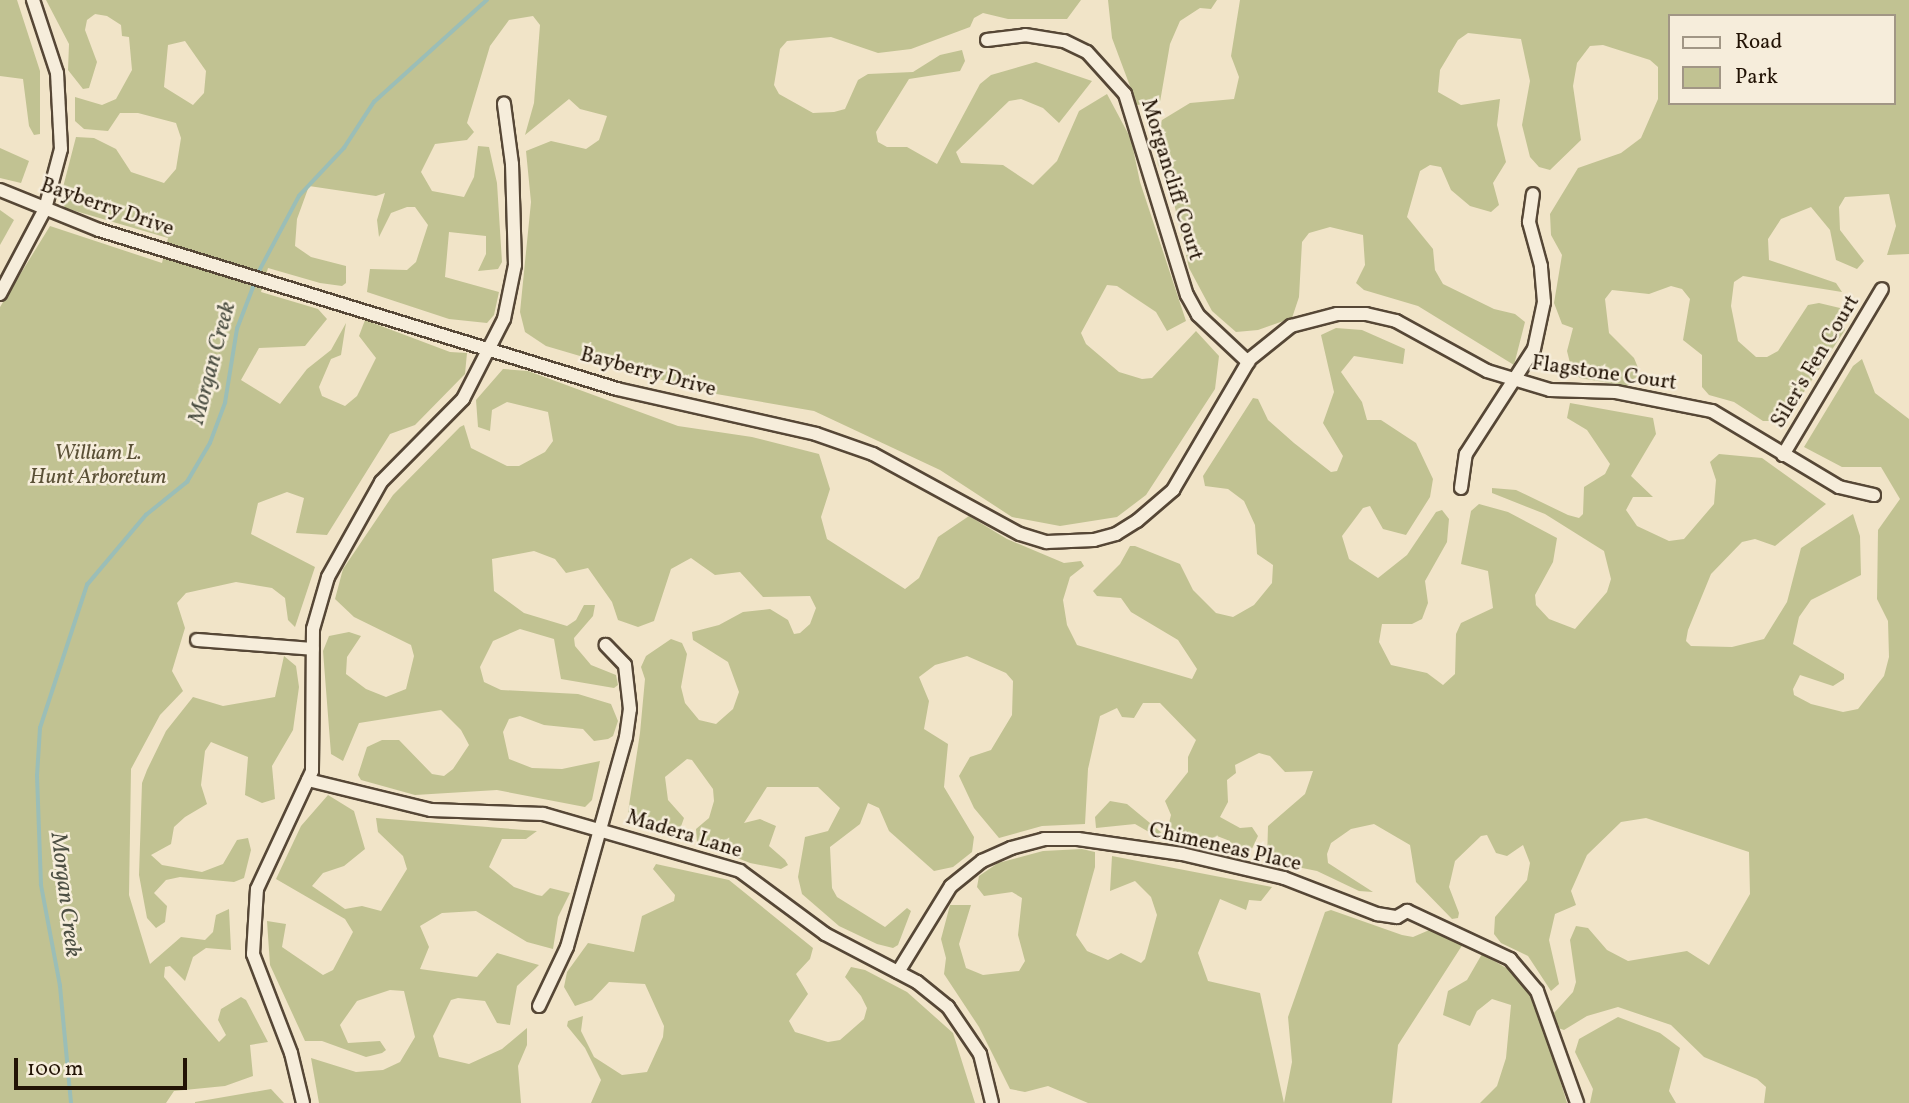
<!DOCTYPE html>
<style>
body{margin:0}
#map{position:relative;width:1909px;height:1103px;overflow:hidden;background:#f1e4c8;font-family:Vollkorn,serif}
div>[style]{position:absolute}
[style*='--x']{left:calc(var(--x)*1px);top:calc(var(--y)*1px);width:calc(var(--w)*1px);rotate:calc(var(--a)*1deg)}
.green>*{inset:0;background:#c1c292}
.stream>*{height:3.5px;margin:-1.75px;padding:0 1.75px;transform-origin:1.75px;border-radius:1.75px;background:#9bbeb7}
.roads{filter:drop-shadow(2px 0 #564736) drop-shadow(-2px 0 #564736) drop-shadow(0 2px #564736) drop-shadow(0 -2px #564736)}
.minor>*{height:12px;margin:-6px;padding:0 6px;transform-origin:6px;border-radius:6px;background:#f6eddb}
span{translate:-50% -50%;white-space:nowrap;text-align:center;line-height:1.15;-webkit-text-stroke:5px #f6eddb;paint-order:stroke}
.street-label{font-size:21px;color:#221305}
.park-label{font-size:21px;color:#5a5036;font-style:italic}
.water-label{font-size:23px;color:#4c4f43;font-style:italic}
.legend{position:absolute;left:1668px;top:14px;width:228px;height:91px;box-sizing:border-box;background:#f6eddb;border:2px solid #a19685;margin:0;padding:9px 12px;list-style:none;font-size:21px;color:#221305}
.legend li{display:flex;align-items:center;gap:14px;height:35px}
.legend b{width:35px;border:2px solid #a19685}
.scale{position:absolute;left:14px;top:1058px;width:173px;height:32px;box-sizing:border-box;border:4px solid #221305;border-top:0;padding-left:9px;font-size:21px;line-height:24px;white-space:nowrap;color:#221305;-webkit-text-stroke:5px #f6eddb;paint-order:stroke}
</style>
<div id="map">
<div class="green">
<i style="clip-path:polygon(0 0,17px 0,40px 71px,40px 134px,34px 135px,29px 126px,23px 79px,0 76px)"></i>
<i style="clip-path:polygon(evenodd,46px 0,1081px 0,1067px 19px,1008px 19px,983px 13px,974px 18px,970px 27px,911px 49px,878px 53px,831px 37px,787px 41px,780px 49px,774px 85px,779px 94px,813px 113px,834px 112px,845px 109px,858px 80px,868px 74px,913px 72px,940px 55px,962px 50px,965px 61px,960px 71px,909px 79px,876px 132px,878px 142px,887px 147px,907px 147px,937px 164px,980px 84px,991px 75px,1036px 62px,1092px 81px,1059px 123px,1043px 108px,1021px 99px,1009px 101px,956px 152px,961px 163px,1003px 165px,1033px 185px,1057px 161px,1079px 111px,1107px 94px,1131px 139px,1140px 182px,1186px 321px,1167px 331px,1156px 312px,1117px 286px,1107px 285px,1081px 333px,1086px 344px,1119px 372px,1142px 379px,1152px 378px,1196px 331px,1219px 356px,1215px 389px,1146px 495px,1117px 517px,1060px 526px,1012px 517px,940px 470px,814px 411px,699px 391px,546px 346px,525px 332px,520px 312px,531px 202px,526px 151px,551px 141px,586px 149px,599px 140px,607px 116px,580px 109px,569px 99px,525px 135px,534px 103px,540px 25px,533px 16px,509px 20px,490px 46px,467px 123px,474px 132px,467px 140px,435px 144px,421px 172px,432px 191px,464px 197px,474px 177px,478px 146px,489px 147px,497px 183px,502px 262px,498px 269px,478px 271px,486px 254px,486px 236px,449px 232px,445px 277px,499px 292px,494px 315px,487px 323px,449px 319px,367px 292px,370px 269px,407px 270px,416px 262px,428px 225px,415px 207px,407px 207px,391px 213px,379px 237px,377px 220px,385px 193px,376px 196px,309px 186px,297px 219px,295px 246px,311px 257px,346px 266px,346px 283px,342px 286px,320px 283px,268px 268px,261px 292px,318px 309px,327px 319px,305px 346px,259px 348px,241px 380px,280px 404px,307px 369px,331px 350px,346px 323px,341px 355px,331px 359px,319px 387px,322px 396px,345px 406px,357px 396px,376px 358px,359px 336px,365px 320px,450px 352px,467px 353px,465px 374px,415px 425px,390px 434px,327px 535px,296px 533px,304px 498px,287px 492px,258px 503px,251px 534px,315px 567px,295px 627px,288px 620px,285px 598px,272px 588px,236px 582px,186px 593px,177px 603px,185px 628px,172px 671px,183px 691px,160px 715px,131px 769px,129px 895px,150px 964px,181px 937px,205px 940px,213px 932px,216px 915px,229px 909px,231px 950px,206px 948px,193px 957px,185px 981px,170px 966px,165px 967px,164px 977px,219px 1042px,226px 1035px,218px 1020px,221px 1009px,241px 997px,246px 1000px,268px 1042px,250px 1045px,253px 1076px,225px 1086px,174px 1091px,166px 1103px,0 1103px,0 307px,50px 226px,162px 263px,168px 238px,65px 208px,61px 195px,76px 137px,94px 138px,116px 149px,131px 172px,164px 183px,176px 169px,181px 138px,176px 123px,138px 113px,120px 113px,108px 131px,84px 129px,75px 121px,75px 97px,102px 105px,116px 99px,132px 70px,129px 37px,122px 36px,121px 25px,107px 16px,95px 14px,87px 20px,85px 30px,97px 62px,89px 88px,83px 89px,68px 70px,69px 44px,46px 0,185px 41px,206px 71px,204px 93px,193px 105px,164px 87px,168px 45px,185px 41px)"></i>
<i style="clip-path:polygon(1108px 0,1217px 0,1211px 9px,1200px 8px,1180px 21px,1170px 44px,1160px 102px,1137px 105px,1112px 38px)"></i>
<i style="clip-path:polygon(evenodd,1240px 0,1909px 0,1909px 254px,1887px 255px,1896px 226px,1889px 194px,1845px 197px,1839px 207px,1840px 230px,1864px 261px,1857px 269px,1836px 260px,1830px 230px,1811px 207px,1781px 219px,1768px 239px,1769px 260px,1836px 283px,1842px 292px,1743px 276px,1734px 282px,1731px 306px,1738px 341px,1756px 357px,1767px 357px,1778px 351px,1808px 305px,1819px 303px,1840px 308px,1845px 330px,1800px 398px,1775px 421px,1763px 421px,1734px 402px,1709px 395px,1702px 387px,1702px 355px,1683px 340px,1690px 299px,1682px 289px,1671px 286px,1649px 294px,1612px 290px,1605px 299px,1609px 333px,1634px 358px,1639px 370px,1636px 380px,1627px 386px,1580px 378px,1572px 371px,1567px 351px,1573px 328px,1562px 324px,1554px 303px,1562px 255px,1551px 235px,1550px 214px,1578px 168px,1621px 153px,1641px 138px,1658px 99px,1658px 67px,1650px 60px,1603px 45px,1590px 46px,1577px 63px,1573px 86px,1581px 140px,1550px 170px,1539px 167px,1530px 157px,1522px 125px,1530px 81px,1521px 39px,1468px 33px,1458px 40px,1440px 70px,1438px 92px,1461px 105px,1500px 99px,1497px 125px,1506px 162px,1493px 183px,1499px 205px,1491px 212px,1470px 206px,1451px 190px,1441px 167px,1430px 165px,1420px 171px,1407px 217px,1433px 249px,1435px 270px,1443px 284px,1494px 309px,1515px 314px,1525px 322px,1514px 365px,1418px 306px,1364px 290px,1356px 283px,1365px 265px,1363px 235px,1330px 227px,1309px 233px,1302px 242px,1299px 297px,1292px 318px,1258px 330px,1236px 332px,1212px 311px,1189px 268px,1170px 186px,1158px 165px,1153px 141px,1162px 120px,1190px 103px,1234px 99px,1239px 77px,1231px 56px,1240px 0,1669px 16px,1893px 16px,1893px 103px,1669px 103px,1669px 16px)"></i>
<i style="clip-path:polygon(0 148px,29px 161px,21px 183px,0 178px)"></i>
<i style="clip-path:polygon(0 210px,14px 220px,0 245px)"></i>
<i style="clip-path:polygon(1336px 328px,1362px 330px,1405px 349px,1403px 364px,1354px 356px,1341px 372px,1362px 402px,1367px 420px,1381px 420px,1416px 443px,1433px 479px,1430px 497px,1406px 535px,1383px 529px,1370px 506px,1363px 508px,1342px 536px,1349px 559px,1378px 578px,1407px 555px,1436px 512px,1442px 510px,1449px 519px,1447px 542px,1425px 581px,1428px 603px,1422px 619px,1412px 624px,1382px 624px,1379px 642px,1391px 665px,1427px 673px,1443px 685px,1455px 674px,1456px 634px,1461px 623px,1493px 608px,1488px 571px,1461px 564px,1471px 511px,1479px 504px,1508px 512px,1557px 538px,1553px 562px,1535px 595px,1536px 605px,1549px 619px,1575px 629px,1607px 592px,1611px 579px,1604px 551px,1545px 514px,1492px 493px,1492px 488px,1516px 490px,1568px 515px,1579px 518px,1583px 514px,1584px 487px,1605px 474px,1610px 464px,1587px 430px,1567px 418px,1570px 403px,1653px 418px,1656px 434px,1631px 476px,1653px 497px,1633px 497px,1626px 510px,1637px 526px,1669px 541px,1684px 539px,1714px 504px,1716px 480px,1710px 462px,1719px 454px,1762px 458px,1826px 504px,1775px 546px,1755px 539px,1742px 542px,1711px 574px,1688px 630px,1686px 641px,1691px 646px,1732px 647px,1764px 639px,1787px 602px,1801px 548px,1853px 514px,1860px 536px,1861px 575px,1811px 600px,1799px 617px,1793px 644px,1844px 674px,1844px 679px,1833px 686px,1800px 675px,1793px 689px,1794px 695px,1811px 704px,1843px 712px,1858px 709px,1884px 676px,1889px 657px,1888px 621px,1877px 599px,1878px 530px,1900px 499px,1881px 467px,1842px 467px,1804px 447px,1853px 366px,1862px 359px,1875px 393px,1909px 419px,1909px 1103px,1764px 1103px,1766px 1087px,1757px 1079px,1704px 1057px,1671px 1025px,1618px 1007px,1587px 1016px,1564px 1030px,1558px 1028px,1554px 1013px,1573px 992px,1576px 982px,1570px 940px,1576px 926px,1588px 928px,1607px 950px,1628px 961px,1687px 951px,1709px 965px,1750px 894px,1749px 852px,1646px 818px,1621px 822px,1587px 855px,1571px 891px,1576px 905px,1555px 914px,1549px 940px,1559px 984px,1551px 991px,1528px 956px,1501px 943px,1494px 934px,1495px 917px,1527px 880px,1530px 863px,1523px 845px,1507px 856px,1496px 853px,1487px 835px,1481px 836px,1455px 861px,1449px 887px,1459px 913px,1458px 918px,1452px 919px,1416px 882px,1410px 845px,1374px 824px,1351px 829px,1331px 843px,1327px 854px,1328px 863px,1373px 892px,1359px 891px,1317px 871px,1267px 861px,1268px 826px,1305px 794px,1313px 771px,1285px 772px,1270px 756px,1259px 753px,1235px 765px,1236px 773px,1227px 780px,1228px 802px,1220px 817px,1240px 828px,1252px 827px,1258px 836px,1249px 855px,1232px 851px,1230px 841px,1217px 836px,1210px 845px,1198px 845px,1156px 836px,1135px 824px,1096px 828px,1095px 817px,1110px 801px,1127px 804px,1162px 833px,1167px 831px,1171px 815px,1165px 801px,1188px 772px,1188px 757px,1196px 740px,1160px 703px,1143px 703px,1134px 718px,1122px 717px,1117px 708px,1100px 716px,1088px 769px,1085px 824px,1042px 826px,999px 838px,974px 808px,959px 776px,970px 757px,991px 750px,1012px 715px,1013px 681px,1006px 673px,967px 656px,935px 665px,919px 677px,929px 701px,924px 729px,948px 744px,944px 787px,974px 837px,972px 852px,953px 867px,934px 871px,889px 831px,879px 808px,868px 803px,860px 824px,830px 847px,832px 888px,837px 897px,885px 927px,907px 908px,911px 911px,898px 945px,893px 948px,877px 944px,839px 926px,802px 894px,798px 877px,805px 837px,828px 831px,840px 808px,818px 787px,767px 787px,744px 823px,760px 819px,776px 826px,769px 846px,785px 860px,788px 865px,781px 869px,750px 863px,697px 842px,696px 829px,709px 818px,714px 801px,713px 789px,692px 760px,687px 759px,665px 777px,668px 800px,684px 818px,679px 832px,651px 831px,628px 812px,640px 733px,645px 679px,641px 667px,646px 656px,671px 639px,682px 643px,687px 654px,681px 687px,685px 703px,699px 720px,716px 724px,733px 709px,739px 692px,728px 662px,693px 640px,692px 632px,719px 625px,743px 612px,770px 609px,788px 620px,794px 634px,800px 633px,810px 624px,816px 608px,810px 596px,763px 597px,740px 572px,715px 575px,691px 558px,671px 569px,654px 621px,638px 627px,618px 620px,612px 602px,588px 568px,566px 573px,555px 559px,534px 551px,492px 559px,494px 591px,524px 613px,567px 626px,576px 620px,584px 605px,595px 605px,593px 616px,574px 638px,575px 646px,591px 665px,616px 675px,618px 685px,614px 688px,561px 679px,554px 639px,520px 629px,493px 641px,480px 667px,484px 682px,501px 690px,578px 694px,611px 704px,618px 721px,613px 736px,608px 739px,594px 741px,583px 729px,544px 725px,520px 716px,509px 719px,503px 732px,509px 759px,532px 768px,562px 769px,600px 761px,592px 800px,585px 807px,497px 790px,415px 795px,361px 780px,358px 775px,367px 747px,382px 740px,399px 740px,432px 774px,444px 776px,453px 769px,469px 745px,461px 730px,441px 710px,359px 723px,343px 761px,331px 754px,323px 651px,329px 636px,349px 632px,361px 636px,347px 657px,346px 674px,366px 689px,386px 697px,406px 689px,414px 656px,411px 645px,354px 617px,335px 599px,343px 569px,393px 495px,460px 427px,464px 425px,471px 448px,507px 466px,519px 466px,545px 452px,553px 441px,548px 412px,507px 402px,492px 410px,490px 431px,478px 427px,476px 400px,503px 369px,528px 371px,678px 426px,752px 437px,819px 454px,830px 489px,821px 517px,827px 539px,905px 589px,919px 578px,938px 537px,969px 516px,1007px 539px,1064px 563px,1081px 561px,1084px 566px,1070px 577px,1063px 600px,1067px 625px,1077px 645px,1192px 679px,1197px 669px,1178px 640px,1131px 612px,1121px 598px,1097px 596px,1093px 591px,1120px 564px,1130px 546px,1135px 546px,1180px 564px,1193px 590px,1216px 613px,1233px 617px,1254px 605px,1272px 583px,1273px 565px,1257px 554px,1255px 525px,1244px 501px,1228px 489px,1205px 486px,1203px 476px,1253px 398px,1258px 399px,1268px 420px,1294px 443px,1331px 472px,1337px 471px,1343px 456px,1323px 423px,1334px 392px,1321px 335px)"></i>
<i style="clip-path:polygon(284px 656px,296px 666px,299px 687px,293px 730px,272px 766px,275px 799px,262px 803px,245px 795px,248px 757px,211px 742px,205px 751px,201px 785px,207px 804px,185px 817px,174px 827px,171px 844px,151px 855px,162px 865px,202px 872px,223px 864px,237px 840px,248px 838px,251px 850px,244px 878px,234px 882px,180px 877px,166px 880px,154px 893px,167px 906px,165px 922px,156px 928px,147px 918px,139px 875px,142px 783px,147px 770px,166px 731px,193px 697px,223px 706px,275px 697px)"></i>
<i style="clip-path:polygon(328px 795px,354px 811px,365px 849px,344px 866px,323px 873px,312px 886px,345px 909px,362px 906px,381px 911px,407px 869px,403px 856px,378px 832px,376px 818px,537px 831px,526px 839px,502px 839px,489px 867px,514px 887px,537px 895px,542px 896px,550px 888px,570px 893px,558px 917px,553px 949px,527px 942px,476px 911px,442px 913px,420px 926px,429px 947px,420px 969px,477px 977px,497px 953px,539px 965px,517px 986px,510px 1025px,497px 1023px,485px 1001px,458px 998px,451px 1000px,433px 1036px,439px 1057px,469px 1064px,502px 1049px,527px 1028px,527px 1045px,518px 1066px,521px 1103px,319px 1103px,311px 1058px,356px 1072px,383px 1070px,400px 1062px,415px 1037px,404px 991px,390px 990px,357px 1001px,340px 1025px,348px 1043px,380px 1041px,386px 1050px,382px 1053px,366px 1057px,322px 1041px,305px 1041px,270px 965px,267px 921px,286px 924px,282px 947px,323px 975px,333px 970px,353px 932px,345px 919px,276px 879px,301px 826px)"></i>
<i style="clip-path:polygon(1082px 849px,1095px 852px,1095px 867px,1076px 935px,1087px 951px,1108px 960px,1121px 953px,1141px 963px,1145px 959px,1157px 915px,1151px 897px,1135px 881px,1110px 891px,1112px 856px,1272px 887px,1261px 901px,1249px 900px,1246px 910px,1220px 899px,1198px 953px,1208px 981px,1260px 993px,1284px 1103px,1088px 1103px,1048px 1086px,1025px 1092px,1010px 1089px,979px 1027px,944px 974px,946px 958px,941px 939px,950px 905px,971px 905px,959px 944px,966px 968px,983px 975px,1019px 971px,1025px 961px,1018px 935px,1022px 898px,1012px 892px,984px 896px,977px 887px,979px 876px,998px 863px,1043px 851px)"></i>
<i style="clip-path:polygon(656px 864px,729px 880px,813px 948px,810px 959px,796px 974px,808px 994px,789px 1021px,795px 1032px,828px 1042px,840px 1040px,864px 1019px,867px 1008px,861px 996px,845px 977px,851px 967px,865px 970px,907px 992px,953px 1033px,975px 1103px,591px 1103px,601px 1080px,585px 1048px,567px 1026px,568px 1021px,583px 1016px,581px 1031px,594px 1057px,622px 1075px,647px 1072px,663px 1037px,664px 1026px,645px 984px,609px 982px,592px 1000px,575px 1006px,564px 987px,567px 972px,588px 943px,634px 952px,642px 916px,674px 901px,675px 895px,653px 869px)"></i>
<i style="clip-path:polygon(1331px 910px,1402px 935px,1413px 937px,1434px 928px,1463px 944px,1398px 1045px,1392px 1103px,1284px 1103px,1292px 1062px,1288px 1017px,1325px 912px)"></i>
<i style="clip-path:polygon(1482px 954px,1508px 969px,1534px 995px,1567px 1103px,1480px 1103px,1497px 1086px,1506px 1058px,1511px 1005px,1492px 999px,1477px 1011px,1470px 1026px,1443px 1015px,1448px 991px,1467px 980px)"></i>
<i style="clip-path:polygon(1618px 1017px,1660px 1033px,1680px 1048px,1669px 1091px,1676px 1103px,1590px 1103px,1593px 1089px,1575px 1052px,1579px 1039px)"></i>
<i style="clip-path:polygon(271px 1089px,284px 1103px,195px 1103px,195px 1102px)"></i>
</div>
<div class="stream">
<i style="--x:257;--y:275;--w:89;--a:-62"></i>
<i style="--x:299;--y:196;--w:66;--a:-46.8"></i>
<i style="--x:344;--y:148;--w:55;--a:-56.9"></i>
<i style="--x:374;--y:102;--w:152;--a:-42.1"></i>
<i style="--x:71;--y:1103;--w:118;--a:-95.4"></i>
<i style="--x:60;--y:986;--w:103;--a:-100.7"></i>
<i style="--x:41;--y:885;--w:109;--a:-92.1"></i>
<i style="--x:37;--y:776;--w:48;--a:-86.4"></i>
<i style="--x:40;--y:728;--w:151;--a:-71.8"></i>
<i style="--x:87;--y:585;--w:92;--a:-49.9"></i>
<i style="--x:146;--y:515;--w:53;--a:-38.8"></i>
<i style="--x:187;--y:482;--w:45;--a:-59.5"></i>
<i style="--x:210;--y:443;--w:43;--a:-69.4"></i>
<i style="--x:225;--y:403;--w:75;--a:-80.8"></i>
<i style="--x:237;--y:329;--w:50;--a:-69"></i>
</div>
<div class="roads">
<div class="minor">
<i style="--x:987;--y:40;--w:38;--a:-7"></i>
<i style="--x:1025;--y:35;--w:39;--a:9"></i>
<i style="--x:1064;--y:41;--w:25;--a:26"></i>
<i style="--x:1087;--y:52;--w:57;--a:47.9"></i>
<i style="--x:1125;--y:94;--w:210;--a:72.9"></i>
<i style="--x:1187;--y:295;--w:23;--a:61"></i>
<i style="--x:1198;--y:315;--w:69;--a:43.2"></i>
<i style="--x:0;--y:190;--w:107;--a:22"></i>
<i style="--x:99;--y:230;--w:542;--a:17.06"></i>
<i style="--x:617;--y:389;--w:204;--a:12.7"></i>
<i style="--x:816;--y:434;--w:60;--a:19.3"></i>
<i style="--x:873;--y:454;--w:167;--a:28.6"></i>
<i style="--x:1020;--y:534;--w:28;--a:17"></i>
<i style="--x:1047;--y:542;--w:47;--a:-2.4"></i>
<i style="--x:1094;--y:540;--w:23;--a:-15"></i>
<i style="--x:1116;--y:534;--w:25;--a:-32"></i>
<i style="--x:1137;--y:521;--w:48;--a:-40.7"></i>
<i style="--x:1173;--y:490;--w:152;--a:-59.6"></i>
<i style="--x:1250;--y:359;--w:53;--a:-38.8"></i>
<i style="--x:1291;--y:326;--w:48;--a:-14.6"></i>
<i style="--x:1337;--y:314;--w:29;--a:0"></i>
<i style="--x:1366;--y:314;--w:31;--a:13"></i>
<i style="--x:1396;--y:321;--w:104;--a:28.8"></i>
<i style="--x:1487;--y:371;--w:66;--a:16.8"></i>
<i style="--x:1550;--y:390;--w:66;--a:1.7"></i>
<i style="--x:1616;--y:392;--w:98;--a:11.2"></i>
<i style="--x:1712;--y:411;--w:148;--a:30.9"></i>
<i style="--x:1839;--y:487;--w:36;--a:13"></i>
<i style="--x:0;--y:294;--w:96;--a:-62.1"></i>
<i style="--x:45;--y:209;--w:62;--a:-75.1"></i>
<i style="--x:61;--y:149;--w:76;--a:-93"></i>
<i style="--x:57;--y:73;--w:77;--a:-108.2"></i>
<i style="--x:1783;--y:455;--w:193;--a:-59.2"></i>
<i style="--x:1461;--y:488;--w:34;--a:-82"></i>
<i style="--x:1466;--y:454;--w:125;--a:-57.1"></i>
<i style="--x:1534;--y:349;--w:48;--a:-78"></i>
<i style="--x:1544;--y:302;--w:36;--a:-95"></i>
<i style="--x:1541;--y:266;--w:46;--a:-105.3"></i>
<i style="--x:1529;--y:222;--w:28;--a:-82"></i>
<i style="--x:197;--y:640;--w:116;--a:4.4"></i>
<i style="--x:308;--y:780;--w:127;--a:13.7"></i>
<i style="--x:431;--y:810;--w:112;--a:2"></i>
<i style="--x:543;--y:814;--w:205;--a:16.1"></i>
<i style="--x:740;--y:871;--w:106;--a:36.5"></i>
<i style="--x:825;--y:934;--w:104;--a:27.6"></i>
<i style="--x:917;--y:982;--w:40;--a:39"></i>
<i style="--x:948;--y:1007;--w:57;--a:55.8"></i>
<i style="--x:980;--y:1054;--w:50;--a:76.2"></i>
<i style="--x:898;--y:972;--w:101;--a:-58.4"></i>
<i style="--x:951;--y:886;--w:40;--a:-39"></i>
<i style="--x:982;--y:861;--w:32;--a:-24"></i>
<i style="--x:1011;--y:848;--w:34;--a:-15"></i>
<i style="--x:1044;--y:839;--w:34;--a:0"></i>
<i style="--x:1078;--y:839;--w:105;--a:8.2"></i>
<i style="--x:1182;--y:854;--w:105;--a:13.2"></i>
<i style="--x:1284;--y:878;--w:100;--a:21.2"></i>
<i style="--x:1377;--y:914;--w:20;--a:9"></i>
<i style="--x:1397;--y:917;--w:12;--a:-31"></i>
<i style="--x:1407;--y:911;--w:114;--a:25"></i>
<i style="--x:1510;--y:959;--w:42;--a:49.8"></i>
<i style="--x:1537;--y:991;--w:119;--a:70.3"></i>
<i style="--x:539;--y:1006;--w:65;--a:-64.6"></i>
<i style="--x:567;--y:947;--w:218;--a:-74.3"></i>
<i style="--x:626;--y:737;--w:28;--a:-82"></i>
<i style="--x:630;--y:709;--w:44;--a:-96.5"></i>
<i style="--x:625;--y:665;--w:28;--a:-134"></i>
<i style="--x:303;--y:1103;--w:51;--a:-103.5"></i>
<i style="--x:291;--y:1053;--w:106;--a:-111"></i>
<i style="--x:253;--y:954;--w:65;--a:-86.5"></i>
<i style="--x:257;--y:889;--w:130;--a:-65"></i>
<i style="--x:312;--y:771;--w:142;--a:-89.6"></i>
<i style="--x:313;--y:629;--w:54;--a:-73.9"></i>
<i style="--x:328;--y:577;--w:109;--a:-60.8"></i>
<i style="--x:381;--y:482;--w:117;--a:-45.3"></i>
<i style="--x:463;--y:399;--w:90;--a:-62.9"></i>
<i style="--x:504;--y:319;--w:55;--a:-78.5"></i>
<i style="--x:515;--y:265;--w:101;--a:-91.7"></i>
<i style="--x:512;--y:164;--w:61;--a:-97.6"></i>
</div>
</div>
<div class="street-label">
<span style="left:1171px;top:180px;rotate:73deg">Morgancliff Court</span>
<span style="left:107px;top:208px;rotate:19deg">Bayberry Drive</span>
<span style="left:1816px;top:362px;rotate:-59deg">Siler's Fen Court</span>
<span style="left:648px;top:373px;rotate:15deg">Bayberry Drive</span>
<span style="left:1604px;top:374px;rotate:8deg">Flagstone Court</span>
<span style="left:684px;top:835px;rotate:17deg">Madera Lane</span>
<span style="left:1225px;top:848px;rotate:13deg">Chimeneas Place</span>
</div>
<div class="park-label">
<span style="left:98px;top:466px">William L.<br>Hunt Arboretum</span>
</div>
<div class="water-label">
<span style="left:213px;top:363px;rotate:-75deg">Morgan Creek</span>
<span style="left:65px;top:895px;rotate:83deg">Morgan Creek</span>
</div>
<ul class="legend">
<li><b style="height:9px;background:#f6eddb"></b>Road</li>
<li><b style="height:19px;background:#c1c292"></b>Park</li>
</ul>
<div class="scale">100 m</div>
</div>
